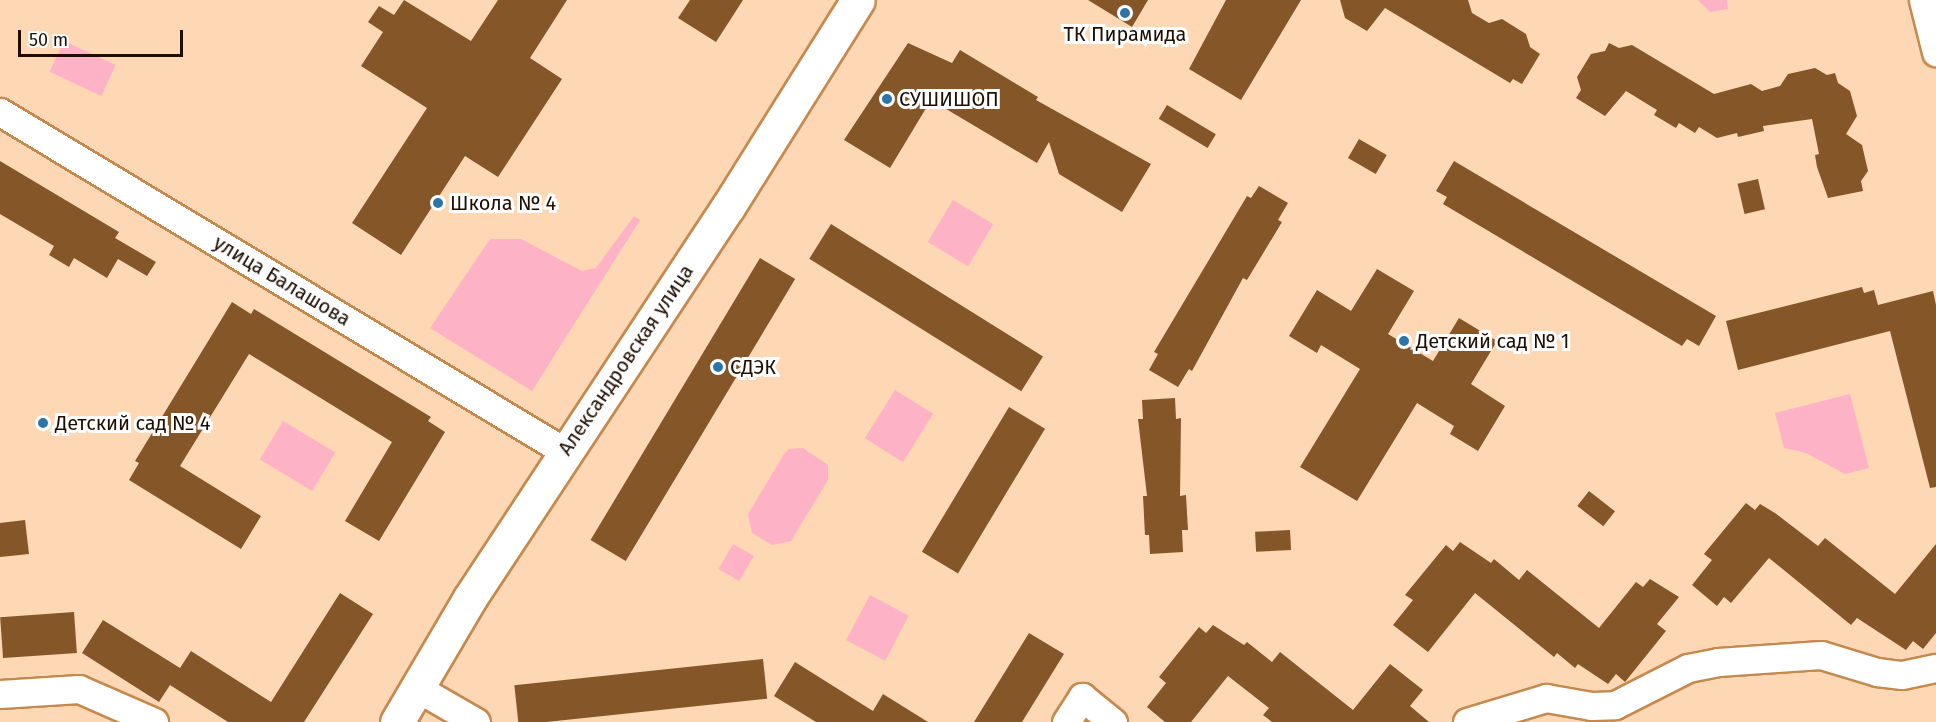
<!DOCTYPE html>
<meta charset="utf-8">
<style>
body{margin:0}
#map{position:relative;width:1936px;height:722px;overflow:hidden;background:#fed7b4;font-family:"Fira Sans",sans-serif}
div>[style]{position:absolute}
[style*='--x']{left:calc(var(--x)*1px);top:calc(var(--y)*1px);width:calc(var(--w)*1px);rotate:calc(var(--a)*1deg)}
.green>*{inset:0;background:#fdb3c5;transform-origin:0 0}
.building>*{inset:0;background:#845628;transform-origin:0 0}
.roads{filter:drop-shadow(2px 0 #c5894e) drop-shadow(-2px 0 #c5894e) drop-shadow(0 2px #c5894e) drop-shadow(0 -2px #c5894e)}
.minor>*{height:27px;margin:-13.5px;padding:0 13.5px;transform-origin:13.5px;border-radius:13.5px;background:#fff}
.tertiary>*{height:33px;margin:-16.5px;padding:0 16.5px;transform-origin:16.5px;border-radius:16.5px;background:#fff}
.dots>*{width:16px;height:16px;translate:-50% -50%;box-sizing:border-box;border:3px solid #fff;border-radius:50%}
span{translate:-50% -50%;white-space:nowrap;text-align:center;line-height:1.15;-webkit-text-stroke:6px #fff;paint-order:stroke}
.poi-label{font-size:20px;color:#1f0d00}
.left{translate:0 -50%;text-align:left}
.street-label{font-size:20px;color:#1f0d00}
.scale{position:absolute;left:18px;top:30px;width:165px;height:27px;box-sizing:border-box;border:3px solid #1f0d00;border-top:0;padding-left:8px;font-size:18px;line-height:21px;white-space:nowrap;color:#1f0d00;-webkit-text-stroke:4px #fff;paint-order:stroke}
</style>
<div id="map">
<div class="green">
<i style="clip-path:polygon(1698px 0,1727px 0,1728px 9px,1710px 12px)"></i>
<i style="left:64px;top:41px;width:57px;height:34px;rotate:25deg"></i>
<i style="left:953px;top:200px;width:47px;height:49px;rotate:31deg"></i>
<i style="clip-path:polygon(634px 216px,640px 220px,532px 391px,430px 328px,490px 239px,521px 239px,582px 271px,596px 268px)"></i>
<i style="left:895px;top:390px;width:45px;height:57px;rotate:32deg"></i>
<i style="clip-path:polygon(1850px 394px,1869px 468px,1845px 474px,1806px 453px,1784px 448px,1775px 413px)"></i>
<i style="left:283px;top:421px;width:61px;height:45px;rotate:31deg"></i>
<i style="clip-path:polygon(803px 448px,828px 465px,828px 480px,791px 541px,772px 545px,752px 533px,748px 514px,784px 454px,789px 449px)"></i>
<i style="left:733px;top:544px;width:24px;height:29px;rotate:30deg"></i>
<i style="left:870px;top:595px;width:44px;height:51px;rotate:28deg"></i>
</div>
<div class="building">
<i style="clip-path:polygon(404px 0,471px 41px,498px 0,567px 0,530px 58px,562px 79px,498px 177px,465px 156px,401px 255px,352px 223px,427px 108px,361px 66px,383px 32px,368px 22px,379px 6px,394px 15px)"></i>
<i style="clip-path:polygon(690px 0,743px 0,716px 42px,678px 18px)"></i>
<i style="clip-path:polygon(1088px 0,1148px 0,1132px 27px)"></i>
<i style="clip-path:polygon(1226px 0,1301px 0,1241px 100px,1189px 69px)"></i>
<i style="clip-path:polygon(1340px 0,1468px 0,1472px 13px,1489px 23px,1502px 19px,1526px 34px,1530px 47px,1540px 54px,1522px 84px,1513px 79px,1510px 83px,1385px 8px,1367px 31px,1345px 18px)"></i>
<i style="clip-path:polygon(908px 43px,952px 63px,960px 50px,1038px 97px,1036px 100px,1151px 164px,1122px 212px,1059px 174px,1049px 142px,1037px 163px,931px 100px,890px 168px,844px 140px)"></i>
<i style="clip-path:polygon(1609px 43px,1619px 48px,1632px 45px,1714px 94px,1751px 84px,1762px 91px,1780px 86px,1788px 74px,1815px 68px,1827px 75px,1835px 73px,1838px 83px,1850px 91px,1857px 116px,1846px 134px,1862px 145px,1868px 171px,1861px 181px,1863px 191px,1828px 198px,1817px 167px,1815px 155px,1819px 154px,1812px 119px,1763px 126px,1764px 131px,1738px 137px,1737px 133px,1717px 138px,1699px 127px,1695px 133px,1679px 123px,1676px 128px,1654px 115px,1657px 110px,1626px 91px,1605px 116px,1576px 98px,1581px 90px,1577px 77px,1591px 54px,1605px 51px)"></i>
<i style="left:1167px;top:105px;width:57px;height:16px;rotate:31deg"></i>
<i style="left:1359px;top:139px;width:32px;height:22px;rotate:30deg"></i>
<i style="clip-path:polygon(0 161px,119px 232px,115px 238px,156px 262px,147px 276px,118px 259px,107px 278px,74px 258px,69px 267px,49px 255px,54px 246px,0 214px)"></i>
<i style="clip-path:polygon(1454px 161px,1716px 316px,1699px 346px,1687px 339px,1682px 346px,1443px 204px,1447px 197px,1436px 191px)"></i>
<i style="left:1758px;top:179px;width:31px;height:21px;rotate:77deg"></i>
<i style="clip-path:polygon(1259px 186px,1288px 203px,1278px 220px,1282px 222px,1247px 280px,1243px 278px,1192px 371px,1189px 369px,1178px 387px,1149px 370px,1158px 354px,1154px 352px,1247px 196px,1251px 198px)"></i>
<i style="left:831px;top:224px;width:250px;height:41px;rotate:32deg"></i>
<i style="left:760px;top:258px;width:41px;height:329px;rotate:31deg"></i>
<i style="clip-path:polygon(1377px 269px,1414px 291px,1388px 334px,1433px 361px,1459px 318px,1497px 341px,1471px 384px,1505px 406px,1478px 451px,1450px 434px,1454px 426px,1417px 403px,1357px 501px,1300px 467px,1360px 369px,1321px 345px,1317px 353px,1289px 336px,1317px 290px,1351px 311px)"></i>
<i style="clip-path:polygon(1862px 287px,1864px 293px,1874px 290px,1878px 305px,1933px 291px,1936px 305px,1936px 487px,1930px 488px,1890px 331px,1738px 370px,1726px 321px)"></i>
<i style="clip-path:polygon(232px 302px,251px 314px,254px 309px,431px 417px,428px 421px,445px 432px,379px 541px,345px 521px,392px 442px,249px 354px,180px 466px,261px 516px,241px 549px,129px 480px,139px 463px,135px 461px)"></i>
<i style="clip-path:polygon(1175px 398px,1176px 419px,1181px 418px,1180px 496px,1186px 495px,1188px 530px,1182px 530px,1183px 552px,1150px 554px,1149px 535px,1145px 535px,1143px 496px,1147px 496px,1138px 419px,1143px 419px,1142px 400px)"></i>
<i style="left:1009px;top:407px;width:42px;height:169px;rotate:31deg"></i>
<i style="left:1589px;top:491px;width:33px;height:19px;rotate:38deg"></i>
<i style="clip-path:polygon(1746px 503px,1755px 510px,1760px 504px,1775px 513px,1818px 546px,1825px 538px,1895px 594px,1936px 544px,1936px 633px,1923px 649px,1913px 641px,1906px 650px,1857px 618px,1851px 625px,1769px 558px,1731px 603px,1724px 597px,1717px 606px,1692px 585px,1712px 560px,1704px 554px)"></i>
<i style="clip-path:polygon(25px 520px,29px 554px,0 557px,0 523px)"></i>
<i style="left:1290px;top:530px;width:20px;height:35px;rotate:87deg"></i>
<i style="clip-path:polygon(1460px 542px,1491px 563px,1494px 559px,1519px 580px,1527px 570px,1599px 628px,1636px 582px,1643px 587px,1650px 579px,1679px 597px,1657px 624px,1666px 631px,1625px 682px,1616px 674px,1608px 684px,1578px 664px,1575px 668px,1557px 653px,1554px 657px,1475px 593px,1428px 652px,1393px 625px,1413px 600px,1405px 595px,1446px 545px,1453px 551px)"></i>
<i style="clip-path:polygon(340px 593px,373px 614px,304px 722px,228px 722px,170px 685px,159px 702px,82px 653px,103px 620px,180px 668px,191px 651px,271px 702px)"></i>
<i style="left:74px;top:612px;width:41px;height:74px;rotate:86deg"></i>
<i style="clip-path:polygon(1213px 625px,1244px 645px,1247px 642px,1272px 662px,1280px 652px,1353px 710px,1390px 664px,1423px 690px,1410px 706px,1429px 722px,1272px 722px,1263px 715px,1269px 708px,1228px 676px,1191px 722px,1165px 722px,1147px 707px,1166px 683px,1159px 677px,1199px 627px,1206px 633px)"></i>
<i style="clip-path:polygon(1029px 633px,1064px 654px,1022px 722px,974px 722px)"></i>
<i style="left:763px;top:659px;width:40px;height:250px;rotate:84deg"></i>
<i style="clip-path:polygon(795px 662px,873px 711px,883px 694px,928px 722px,816px 722px,774px 696px)"></i>
</div>
<div class="roads">
<div class="minor">
<i style="--x:1923;--y:0;--w:54;--a:76"></i>
<i style="--x:0;--y:112;--w:658;--a:31.01"></i>
<i style="--x:417;--y:688;--w:68;--a:30"></i>
<i style="--x:0;--y:694;--w:79;--a:-3.6"></i>
<i style="--x:79;--y:689;--w:82;--a:23.7"></i>
<i style="--x:1066;--y:722;--w:30;--a:-57"></i>
<i style="--x:1082;--y:697;--w:40;--a:39"></i>
<i style="--x:1467;--y:722;--w:83;--a:-16.9"></i>
<i style="--x:1546;--y:698;--w:46;--a:10.1"></i>
<i style="--x:1591;--y:706;--w:24;--a:-2"></i>
<i style="--x:1615;--y:705;--w:82;--a:-26.9"></i>
<i style="--x:1688;--y:668;--w:31;--a:-11"></i>
<i style="--x:1718;--y:662;--w:103;--a:-3.9"></i>
<i style="--x:1821;--y:655;--w:59;--a:16.9"></i>
<i style="--x:1877;--y:672;--w:25;--a:7"></i>
<i style="--x:1902;--y:675;--w:35;--a:-12"></i>
</div>
<div class="tertiary">
<i style="--x:397;--y:722;--w:144;--a:-59.5"></i>
<i style="--x:470;--y:598;--w:468;--a:-56.6"></i>
<i style="--x:728;--y:207;--w:244;--a:-57.9"></i>
</div>
</div>
<div class="dots">
<i style="left:1125px;top:13px;background:#2d75a9"></i>
<i style="left:887px;top:99px;background:#2d75a9"></i>
<i style="left:438px;top:203px;background:#2d75a9"></i>
<i style="left:1404px;top:341px;background:#2d75a9"></i>
<i style="left:718px;top:367px;background:#2d75a9"></i>
<i style="left:43px;top:423px;background:#2d75a9"></i>
</div>
<div class="poi-label">
<span style="left:1125px;top:34px">ТК Пирамида</span>
<span class="left" style="left:899px;top:99px">СУШИШОП</span>
<span class="left" style="left:450px;top:203px">Школа № 4</span>
<span class="left" style="left:1416px;top:341px">Детский сад № 1</span>
<span class="left" style="left:730px;top:367px">СДЭК</span>
<span class="left" style="left:55px;top:423px">Детский сад № 4</span>
</div>
<div class="street-label">
<span style="left:282px;top:281px;rotate:31deg">улица Балашова</span>
<span style="left:626px;top:360px;rotate:-56deg">Александровская улица</span>
</div>
<div class="scale">50 m</div>
</div>
